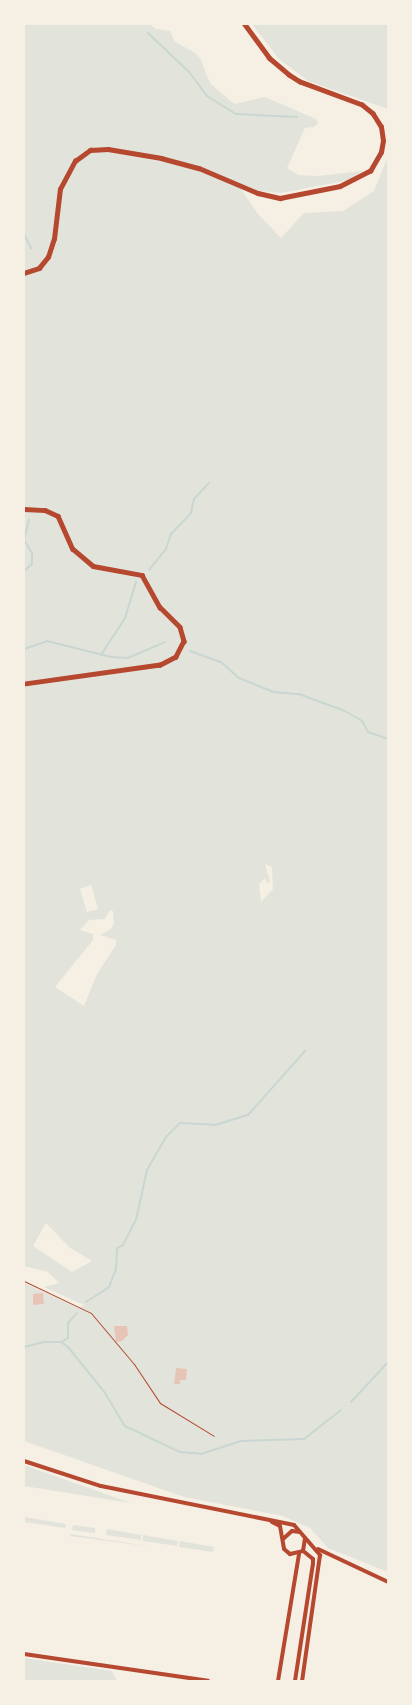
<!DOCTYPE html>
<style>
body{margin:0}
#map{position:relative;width:412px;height:1705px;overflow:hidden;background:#f6efe4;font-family:Overpass,sans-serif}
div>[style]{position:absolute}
.green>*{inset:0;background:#e2e4dc}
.stream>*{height:2px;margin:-1px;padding:0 1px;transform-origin:1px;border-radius:1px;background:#c9d6d2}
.building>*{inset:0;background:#e6c5b7}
.path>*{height:1px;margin:-0.5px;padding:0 0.5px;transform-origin:0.5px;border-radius:0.5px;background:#b5482f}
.minor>*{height:4px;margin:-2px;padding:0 2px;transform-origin:2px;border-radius:2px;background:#b5482f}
.tertiary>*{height:4.5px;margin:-2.25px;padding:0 2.25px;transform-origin:2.25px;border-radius:2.25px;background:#b5482f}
span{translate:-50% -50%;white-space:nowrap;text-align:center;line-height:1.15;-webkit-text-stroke:4px #f6efe4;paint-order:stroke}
.frame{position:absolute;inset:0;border:25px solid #f6efe4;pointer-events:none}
</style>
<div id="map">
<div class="green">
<i style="clip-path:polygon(evenodd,24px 24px,149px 24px,156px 29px,170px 31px,175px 42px,194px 52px,200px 58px,210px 83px,234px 104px,265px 97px,316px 119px,318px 123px,314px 127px,305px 128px,287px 168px,299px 175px,318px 176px,362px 171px,350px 180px,280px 193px,241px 189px,258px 214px,281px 238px,304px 213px,343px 211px,374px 191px,388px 156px,388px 1572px,328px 1548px,310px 1528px,283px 1516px,184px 1497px,24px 1441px,24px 1283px,79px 1308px,84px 1305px,44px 1287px,59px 1283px,48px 1272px,24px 1266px,24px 24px,265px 864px,272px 867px,273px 889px,261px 902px,259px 884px,265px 878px,267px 883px,270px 882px,265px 864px,24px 24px,91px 885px,98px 909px,87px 912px,80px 889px,91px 885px,24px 24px,110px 910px,113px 911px,114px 923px,111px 929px,100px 935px,116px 940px,116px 945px,97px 974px,84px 1006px,55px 987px,93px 940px,93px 934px,80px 930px,89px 920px,105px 919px,110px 910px,24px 24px,46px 1223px,69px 1247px,92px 1261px,72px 1272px,33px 1246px,46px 1223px)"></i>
<i style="clip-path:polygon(252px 24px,388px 24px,388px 109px,308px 81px,279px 59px)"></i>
<i style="clip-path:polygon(24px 1465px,131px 1503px,24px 1486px)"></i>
<i style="clip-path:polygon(24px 1517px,66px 1524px,65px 1528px,24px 1522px)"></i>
<i style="clip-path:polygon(73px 1525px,95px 1528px,95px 1533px,72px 1530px)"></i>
<i style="clip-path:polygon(107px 1529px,141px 1535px,141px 1540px,106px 1535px)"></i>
<i style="clip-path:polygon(71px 1534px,153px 1547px,70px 1536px)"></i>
<i style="clip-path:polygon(143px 1535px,178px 1541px,177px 1546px,143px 1541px)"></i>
<i style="clip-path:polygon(180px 1541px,214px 1547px,213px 1552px,179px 1547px)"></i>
<i style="clip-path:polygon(24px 1658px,112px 1671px,117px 1681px,24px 1681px)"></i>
</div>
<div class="stream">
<i style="left:148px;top:33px;width:57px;rotate:43.6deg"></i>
<i style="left:189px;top:72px;width:30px;rotate:53deg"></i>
<i style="left:207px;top:96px;width:34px;rotate:32deg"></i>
<i style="left:236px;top:114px;width:61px;rotate:2.8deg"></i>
<i style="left:24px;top:234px;width:16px;rotate:63deg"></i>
<i style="left:149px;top:570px;width:27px;rotate:-51deg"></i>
<i style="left:166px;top:549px;width:16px;rotate:-72deg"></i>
<i style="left:171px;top:534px;width:29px;rotate:-46deg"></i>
<i style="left:191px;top:513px;width:14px;rotate:-78deg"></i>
<i style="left:194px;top:499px;width:22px;rotate:-47deg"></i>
<i style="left:24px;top:571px;width:11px;rotate:-41deg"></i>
<i style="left:32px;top:564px;width:11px;rotate:-90deg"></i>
<i style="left:32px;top:553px;width:15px;rotate:-122deg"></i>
<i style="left:24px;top:540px;width:21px;rotate:-76deg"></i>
<i style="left:24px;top:649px;width:24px;rotate:-19deg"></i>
<i style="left:47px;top:641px;width:66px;rotate:14deg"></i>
<i style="left:111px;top:657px;width:17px;rotate:3deg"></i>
<i style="left:128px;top:658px;width:40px;rotate:-23.4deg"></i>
<i style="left:190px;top:651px;width:33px;rotate:20deg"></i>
<i style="left:221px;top:662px;width:24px;rotate:42deg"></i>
<i style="left:239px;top:678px;width:38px;rotate:22deg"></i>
<i style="left:274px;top:692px;width:25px;rotate:5deg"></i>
<i style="left:299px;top:694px;width:49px;rotate:20.3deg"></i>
<i style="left:345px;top:711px;width:20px;rotate:30deg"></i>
<i style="left:362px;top:721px;width:13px;rotate:61deg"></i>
<i style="left:368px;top:732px;width:21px;rotate:19deg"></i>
<i style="left:101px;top:655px;width:44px;rotate:-57deg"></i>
<i style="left:125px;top:618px;width:38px;rotate:-73deg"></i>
<i style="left:86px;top:1302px;width:27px;rotate:-33deg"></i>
<i style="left:109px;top:1287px;width:19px;rotate:-69deg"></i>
<i style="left:116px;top:1269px;width:21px;rotate:-87deg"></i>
<i style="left:117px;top:1248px;width:7px;rotate:-27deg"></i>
<i style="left:123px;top:1245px;width:28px;rotate:-63deg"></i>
<i style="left:136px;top:1220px;width:51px;rotate:-77.6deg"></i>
<i style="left:147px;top:1170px;width:38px;rotate:-60deg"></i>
<i style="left:166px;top:1137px;width:20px;rotate:-45deg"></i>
<i style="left:180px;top:1123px;width:35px;rotate:3deg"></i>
<i style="left:215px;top:1125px;width:34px;rotate:-17deg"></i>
<i style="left:248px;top:1115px;width:86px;rotate:-48.3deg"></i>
<i style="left:61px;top:1342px;width:8px;rotate:-30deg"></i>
<i style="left:68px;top:1338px;width:15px;rotate:-90deg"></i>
<i style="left:68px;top:1323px;width:13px;rotate:-48deg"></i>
<i style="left:24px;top:1347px;width:21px;rotate:-14deg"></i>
<i style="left:44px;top:1342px;width:17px"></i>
<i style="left:61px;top:1342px;width:9px;rotate:36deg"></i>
<i style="left:68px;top:1347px;width:59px;rotate:51.2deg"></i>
<i style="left:105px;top:1393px;width:39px;rotate:59deg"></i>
<i style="left:125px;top:1426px;width:61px;rotate:25.3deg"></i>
<i style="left:180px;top:1452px;width:21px;rotate:5deg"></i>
<i style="left:201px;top:1454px;width:42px;rotate:-18deg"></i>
<i style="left:241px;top:1441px;width:63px;rotate:-1.8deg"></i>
<i style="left:304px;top:1439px;width:47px;rotate:-38.1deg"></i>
<i style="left:351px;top:1402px;width:54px;rotate:-47.2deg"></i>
</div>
<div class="building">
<i style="clip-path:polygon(43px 1293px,44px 1304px,33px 1305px,33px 1294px)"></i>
<i style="clip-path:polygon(114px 1326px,127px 1326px,128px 1335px,122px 1341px,116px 1342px)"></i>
<i style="clip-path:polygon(176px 1368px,187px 1369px,186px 1380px,180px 1380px,180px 1384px,174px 1384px)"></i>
</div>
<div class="path">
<i style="left:24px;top:1281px;width:74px;rotate:25.5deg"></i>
<i style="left:91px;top:1313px;width:67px;rotate:49.9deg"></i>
<i style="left:134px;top:1364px;width:47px;rotate:56.3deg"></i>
<i style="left:160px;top:1403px;width:63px;rotate:31.4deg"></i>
</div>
<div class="minor">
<i style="left:24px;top:1461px;width:81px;rotate:18deg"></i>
<i style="left:101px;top:1486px;width:197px;rotate:11.4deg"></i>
<i style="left:294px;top:1525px;width:40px;rotate:49deg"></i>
<i style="left:320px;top:1555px;width:127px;rotate:98.1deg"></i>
<i style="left:272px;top:1522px;width:9px;rotate:27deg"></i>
<i style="left:280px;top:1526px;width:23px;rotate:80deg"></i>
<i style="left:284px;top:1549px;width:8px;rotate:40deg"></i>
<i style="left:290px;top:1554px;width:13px;rotate:-13deg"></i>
<i style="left:303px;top:1551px;width:13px;rotate:-81deg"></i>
<i style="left:283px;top:1539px;width:12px;rotate:-42deg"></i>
<i style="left:292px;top:1531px;width:8px;rotate:7deg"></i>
<i style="left:318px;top:1549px;width:77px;rotate:25.2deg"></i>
<i style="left:24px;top:1654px;width:186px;rotate:8.3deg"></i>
<i style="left:278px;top:1681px;width:129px;rotate:-80.6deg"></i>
<i style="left:295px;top:1681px;width:118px;rotate:-81.3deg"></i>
<i style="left:313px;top:1564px;width:5px;rotate:-90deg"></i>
<i style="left:313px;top:1559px;width:13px;rotate:-141deg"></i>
</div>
<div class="tertiary">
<i style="left:24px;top:273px;width:16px;rotate:-18deg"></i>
<i style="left:39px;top:268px;width:14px;rotate:-51deg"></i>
<i style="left:48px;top:257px;width:19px;rotate:-72deg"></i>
<i style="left:54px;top:239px;width:50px;rotate:-83.2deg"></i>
<i style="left:60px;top:189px;width:32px;rotate:-62deg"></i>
<i style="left:75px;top:161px;width:19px;rotate:-36deg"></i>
<i style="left:90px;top:150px;width:18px;rotate:-3deg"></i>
<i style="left:108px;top:149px;width:54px;rotate:9.6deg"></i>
<i style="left:161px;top:158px;width:39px;rotate:15deg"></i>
<i style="left:199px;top:168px;width:64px;rotate:23deg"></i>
<i style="left:258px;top:193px;width:23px;rotate:13deg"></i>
<i style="left:280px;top:198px;width:61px;rotate:-11.3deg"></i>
<i style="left:340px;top:186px;width:34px;rotate:-27deg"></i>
<i style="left:370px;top:171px;width:22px;rotate:-60deg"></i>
<i style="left:381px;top:152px;width:11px;rotate:-80deg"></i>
<i style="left:383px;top:141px;width:14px;rotate:-98deg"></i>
<i style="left:381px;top:127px;width:15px;rotate:-122deg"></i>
<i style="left:373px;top:114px;width:14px;rotate:-141deg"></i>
<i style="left:362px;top:105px;width:66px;rotate:-159.6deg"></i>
<i style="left:300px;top:82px;width:13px;rotate:-148deg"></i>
<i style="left:289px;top:75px;width:26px;rotate:-140deg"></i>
<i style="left:269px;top:58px;width:42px;rotate:-126.3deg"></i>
<i style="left:24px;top:509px;width:21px;rotate:3deg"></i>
<i style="left:45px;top:510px;width:14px;rotate:25deg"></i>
<i style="left:58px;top:516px;width:36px;rotate:66deg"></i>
<i style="left:73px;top:549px;width:26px;rotate:40deg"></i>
<i style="left:93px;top:566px;width:50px;rotate:10.4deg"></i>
<i style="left:142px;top:575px;width:37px;rotate:61deg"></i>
<i style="left:160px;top:607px;width:28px;rotate:45deg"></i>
<i style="left:180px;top:627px;width:15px;rotate:74deg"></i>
<i style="left:184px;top:641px;width:18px;rotate:117deg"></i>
<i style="left:176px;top:657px;width:18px;rotate:153deg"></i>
<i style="left:160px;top:665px;width:137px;rotate:172deg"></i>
</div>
<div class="frame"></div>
</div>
